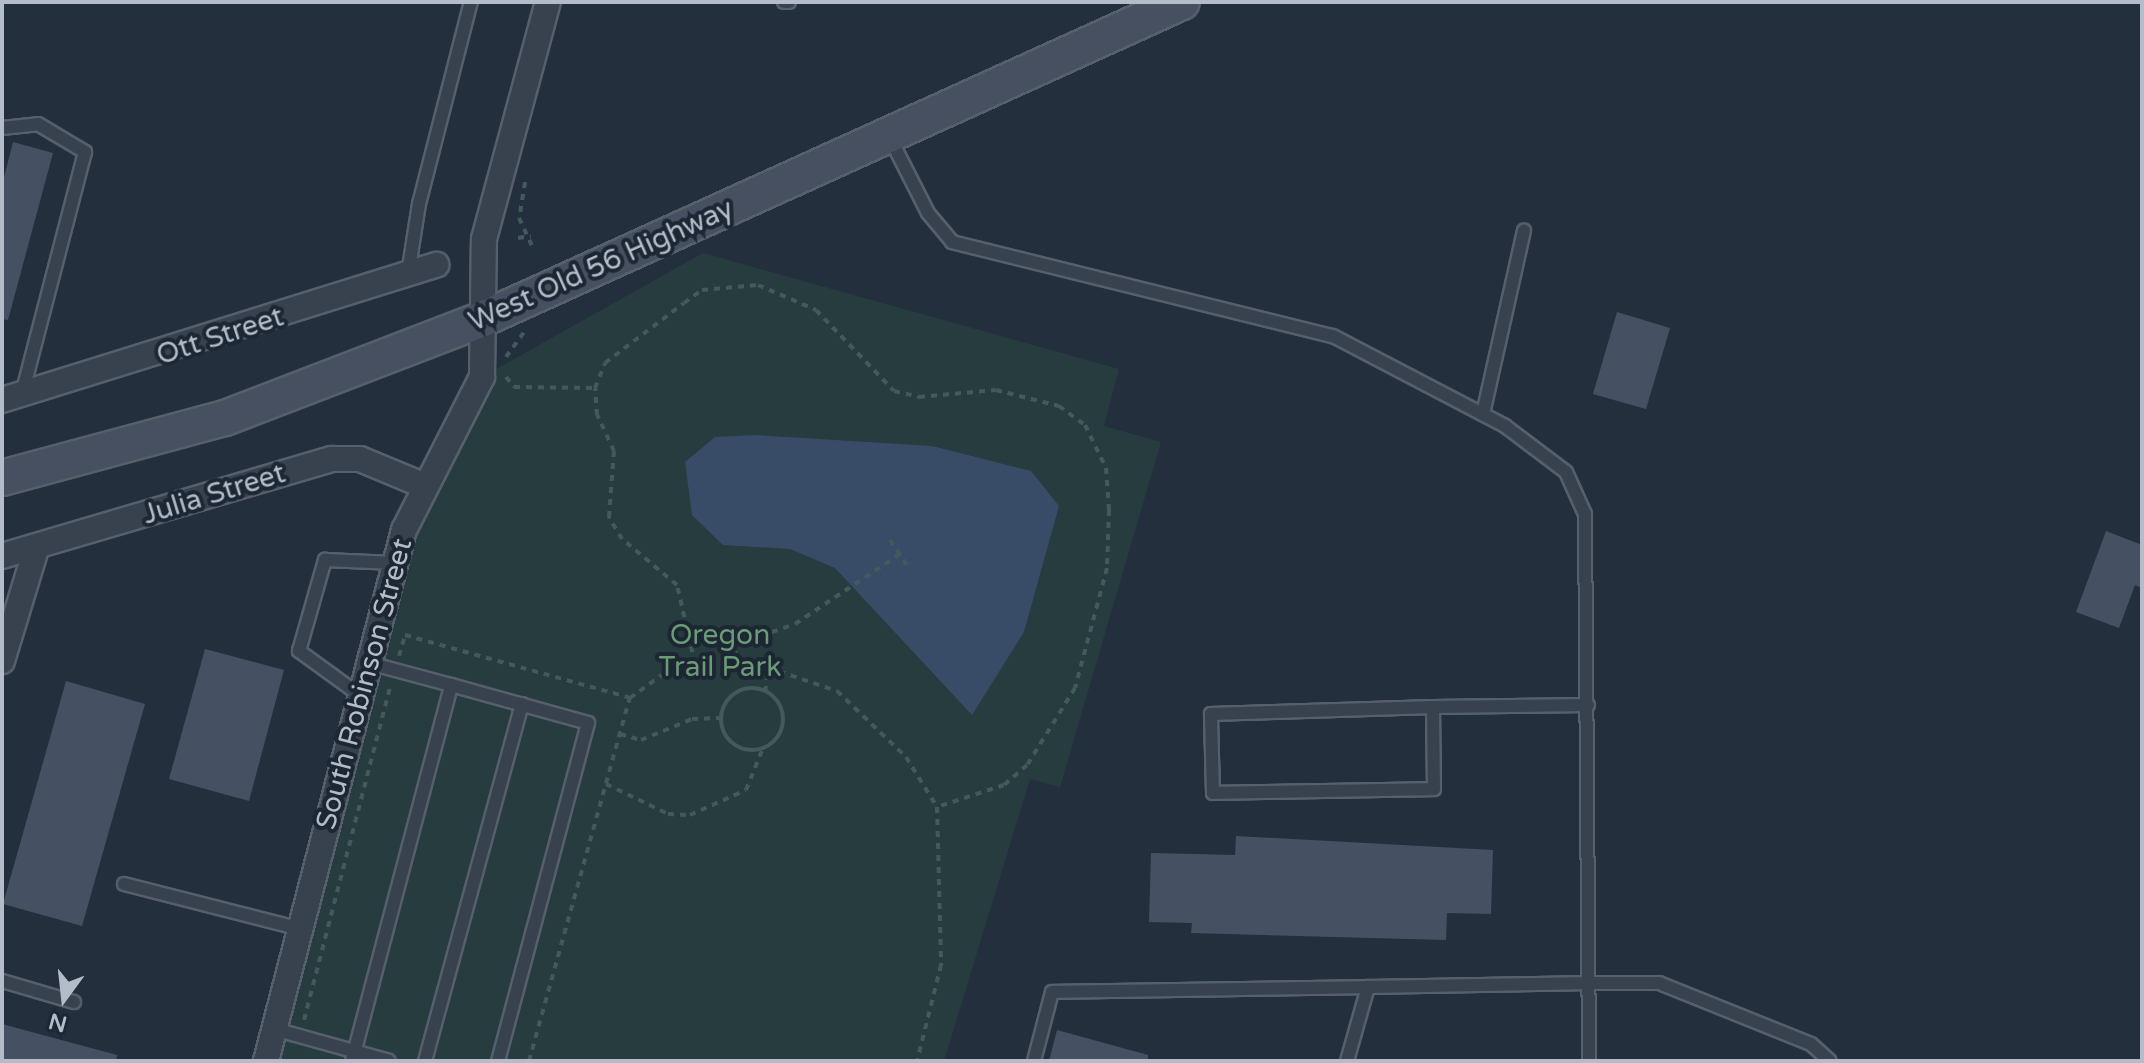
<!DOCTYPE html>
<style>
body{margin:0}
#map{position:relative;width:2144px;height:1063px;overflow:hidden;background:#242f3e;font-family:"Varela Round",sans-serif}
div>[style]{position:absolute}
.green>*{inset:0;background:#263c3f}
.water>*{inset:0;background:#394c67}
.building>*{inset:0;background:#455162}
.path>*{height:4px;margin-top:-2px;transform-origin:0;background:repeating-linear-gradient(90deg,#44595c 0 6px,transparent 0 12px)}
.path>.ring{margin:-2px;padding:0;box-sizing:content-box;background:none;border:4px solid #44595c;border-radius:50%}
.roads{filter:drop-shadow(2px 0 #565f6c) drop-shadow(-2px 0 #565f6c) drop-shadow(0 2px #565f6c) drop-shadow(0 -2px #565f6c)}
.service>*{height:12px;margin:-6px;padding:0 6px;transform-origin:6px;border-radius:6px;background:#38414e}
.minor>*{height:24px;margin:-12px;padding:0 12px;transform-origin:12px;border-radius:12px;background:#38414e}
.secondary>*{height:34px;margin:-17px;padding:0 17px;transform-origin:17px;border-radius:17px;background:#465061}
span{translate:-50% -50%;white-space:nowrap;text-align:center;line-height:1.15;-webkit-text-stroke:8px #1d2633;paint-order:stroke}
.street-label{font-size:28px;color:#b4bcc9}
.park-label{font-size:28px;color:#6b9a76}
.frame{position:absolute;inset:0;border:4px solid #b4bcc9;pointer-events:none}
.north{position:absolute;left:24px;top:959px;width:80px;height:80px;-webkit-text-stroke:6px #1d2633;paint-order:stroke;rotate:195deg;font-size:22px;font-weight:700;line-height:32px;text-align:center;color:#b4bcc9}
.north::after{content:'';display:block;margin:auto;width:28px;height:36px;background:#b4bcc9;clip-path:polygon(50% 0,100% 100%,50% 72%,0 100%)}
</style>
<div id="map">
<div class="green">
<i style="clip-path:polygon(703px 253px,1119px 369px,1104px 426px,1161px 442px,1060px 787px,1030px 779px,944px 1061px,266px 1061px,404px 530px,482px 377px)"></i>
</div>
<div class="water">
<i style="clip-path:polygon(756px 435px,932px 446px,1031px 471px,1059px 506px,1024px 632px,972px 715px,835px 568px,790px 549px,723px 545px,692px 515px,685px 462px,715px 437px)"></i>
</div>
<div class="building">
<i style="clip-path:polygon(13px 142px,53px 153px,8px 320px,2px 319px,2px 185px)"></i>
<i style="clip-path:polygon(1617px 312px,1670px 328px,1646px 409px,1593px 394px)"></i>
<i style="clip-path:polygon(2106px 531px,2142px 545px,2142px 588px,2135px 585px,2119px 628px,2076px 612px)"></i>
<i style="clip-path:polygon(205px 649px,284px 670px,249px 801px,169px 779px)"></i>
<i style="clip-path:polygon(66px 681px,145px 704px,82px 926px,3px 904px)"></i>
<i style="clip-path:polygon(1236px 836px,1493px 850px,1491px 914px,1447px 913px,1446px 940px,1191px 933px,1192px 923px,1149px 922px,1151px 853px,1235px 855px)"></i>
<i style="clip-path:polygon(2px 1024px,117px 1055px,116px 1061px,2px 1061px)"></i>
<i style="clip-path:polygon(1057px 1030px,1148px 1055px,1148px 1061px,1049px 1061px)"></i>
</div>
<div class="path">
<i style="left:525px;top:182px;width:36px;rotate:99deg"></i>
<i style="left:519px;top:218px;width:33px;rotate:65deg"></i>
<i style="left:518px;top:238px;width:13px;rotate:-9deg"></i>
<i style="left:506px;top:357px;width:31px;rotate:-54deg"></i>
<i style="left:506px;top:377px;width:13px;rotate:51deg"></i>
<i style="left:514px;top:387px;width:81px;rotate:0.7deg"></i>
<i style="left:890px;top:540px;width:32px;rotate:56deg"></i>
<i style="left:399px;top:656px;width:22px;rotate:-74deg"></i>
<i style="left:405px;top:635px;width:234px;rotate:15.6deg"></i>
<i style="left:630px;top:698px;width:39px;rotate:-36deg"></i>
<i style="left:662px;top:675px;width:74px;rotate:-14.8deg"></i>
<i style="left:734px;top:656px;width:109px;rotate:18.8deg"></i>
<i style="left:837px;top:691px;width:95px;rotate:43.7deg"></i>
<i style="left:906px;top:757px;width:59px;rotate:58.2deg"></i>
<i style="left:937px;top:807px;width:158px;rotate:88.5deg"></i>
<i style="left:941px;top:965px;width:99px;rotate:104deg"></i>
<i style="left:734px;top:656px;width:13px;rotate:-72deg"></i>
<i style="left:738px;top:644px;width:60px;rotate:-19.3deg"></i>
<i style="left:795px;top:624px;width:126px;rotate:-33.7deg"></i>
<i style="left:695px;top:664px;width:81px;rotate:-102.8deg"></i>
<i style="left:677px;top:585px;width:72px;rotate:-140.1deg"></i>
<i style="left:622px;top:539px;width:26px;rotate:-121deg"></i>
<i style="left:609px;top:517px;width:66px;rotate:-85.7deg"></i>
<i style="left:614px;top:451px;width:40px;rotate:-115deg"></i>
<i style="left:597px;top:415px;width:27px;rotate:-94deg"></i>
<i style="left:595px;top:388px;width:27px;rotate:-68deg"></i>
<i style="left:605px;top:363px;width:99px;rotate:-37.2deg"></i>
<i style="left:684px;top:303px;width:22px;rotate:-36deg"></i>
<i style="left:702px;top:290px;width:56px;rotate:-5.1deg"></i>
<i style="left:758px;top:285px;width:63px;rotate:23.3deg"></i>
<i style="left:816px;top:310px;width:112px;rotate:46.1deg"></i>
<i style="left:894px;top:391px;width:26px;rotate:13deg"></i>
<i style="left:919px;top:397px;width:77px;rotate:-5.2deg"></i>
<i style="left:996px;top:390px;width:65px;rotate:14.3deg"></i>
<i style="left:1059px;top:406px;width:32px;rotate:36deg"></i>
<i style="left:1085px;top:425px;width:48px;rotate:64deg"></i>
<i style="left:1106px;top:468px;width:42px;rotate:85.9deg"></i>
<i style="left:1109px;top:510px;width:58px;rotate:92deg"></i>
<i style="left:1107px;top:568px;width:124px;rotate:104.9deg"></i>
<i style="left:1075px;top:688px;width:91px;rotate:121.9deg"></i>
<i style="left:1027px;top:765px;width:30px;rotate:139deg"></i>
<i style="left:1004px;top:785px;width:71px;rotate:161.8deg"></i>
<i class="ring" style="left:721px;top:688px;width:58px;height:58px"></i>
<i style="left:765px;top:692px;width:29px;rotate:-80deg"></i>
<i style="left:620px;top:734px;width:22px;rotate:16deg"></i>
<i style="left:641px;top:740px;width:55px;rotate:-22.4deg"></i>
<i style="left:692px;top:719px;width:29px;rotate:-2deg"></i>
<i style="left:606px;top:784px;width:69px;rotate:25.8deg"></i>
<i style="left:668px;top:814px;width:22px;rotate:3deg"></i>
<i style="left:690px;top:815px;width:61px;rotate:-24.1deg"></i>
<i style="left:746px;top:790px;width:45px;rotate:-68deg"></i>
<i style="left:304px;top:1020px;width:347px;rotate:-75.5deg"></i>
<i style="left:529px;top:1061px;width:377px;rotate:-74.5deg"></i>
</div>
<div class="roads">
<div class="service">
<i style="left:784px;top:2px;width:5px"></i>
<i style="left:2px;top:128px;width:36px;rotate:-6deg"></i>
<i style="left:38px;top:124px;width:55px;rotate:30.8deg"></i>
<i style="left:85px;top:152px;width:250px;rotate:104.6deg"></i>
<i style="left:889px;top:136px;width:86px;rotate:63.1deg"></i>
<i style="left:928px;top:213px;width:38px;rotate:50deg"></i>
<i style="left:952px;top:242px;width:392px;rotate:13.9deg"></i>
<i style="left:1333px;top:336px;width:194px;rotate:27.6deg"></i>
<i style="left:1505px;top:426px;width:76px;rotate:37deg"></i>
<i style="left:1566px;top:472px;width:46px;rotate:65.7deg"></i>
<i style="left:1585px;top:514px;width:547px;rotate:89.58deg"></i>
<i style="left:408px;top:274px;width:71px;rotate:-81.1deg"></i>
<i style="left:419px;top:204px;width:209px;rotate:-75.6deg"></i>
<i style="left:1483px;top:414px;width:188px;rotate:-77.4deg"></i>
<i style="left:451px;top:685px;width:142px;rotate:15.5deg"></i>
<i style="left:588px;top:723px;width:350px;rotate:104.9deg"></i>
<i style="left:361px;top:696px;width:77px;rotate:-144deg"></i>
<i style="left:299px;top:651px;width:95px;rotate:-74.1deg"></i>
<i style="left:325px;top:560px;width:70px;rotate:2.5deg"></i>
<i style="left:1433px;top:707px;width:82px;rotate:89.3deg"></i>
<i style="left:1434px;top:789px;width:221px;rotate:179deg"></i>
<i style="left:1213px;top:793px;width:79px;rotate:-91.5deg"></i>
<i style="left:1211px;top:714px;width:222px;rotate:-1.8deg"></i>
<i style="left:1433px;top:707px;width:155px;rotate:-0.7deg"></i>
<i style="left:124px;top:884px;width:182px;rotate:14.3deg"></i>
<i style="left:2px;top:981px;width:75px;rotate:16.3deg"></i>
<i style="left:274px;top:1029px;width:119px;rotate:15.5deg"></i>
<i style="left:352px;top:1061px;width:389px;rotate:-75.2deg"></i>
<i style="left:451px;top:685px;width:85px;rotate:-165deg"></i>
<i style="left:425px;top:1061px;width:370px;rotate:-74.8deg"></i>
<i style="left:1034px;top:1061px;width:71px;rotate:-75.4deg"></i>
<i style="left:1052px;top:992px;width:316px;rotate:-0.9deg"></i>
<i style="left:1347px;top:1061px;width:77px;rotate:-74.2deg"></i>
<i style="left:1368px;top:987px;width:224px;rotate:-1deg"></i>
<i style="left:1592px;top:983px;width:67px"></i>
<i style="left:1659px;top:983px;width:164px;rotate:21.9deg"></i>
<i style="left:1811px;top:1044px;width:25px;rotate:42deg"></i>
</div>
<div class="minor">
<i style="left:2px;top:400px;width:455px;rotate:-17.3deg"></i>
<i style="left:2px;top:556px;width:344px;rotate:-16.4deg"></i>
<i style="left:332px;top:459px;width:28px"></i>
<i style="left:360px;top:459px;width:70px;rotate:22.6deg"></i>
<i style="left:2px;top:661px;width:117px;rotate:-73.1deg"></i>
<i style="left:266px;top:1061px;width:549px;rotate:-75.43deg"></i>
<i style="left:404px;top:530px;width:172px;rotate:-63deg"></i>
<i style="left:482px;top:377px;width:138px;rotate:-89.2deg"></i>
<i style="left:484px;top:239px;width:245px;rotate:-74.9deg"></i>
</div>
<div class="secondary">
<i style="left:2px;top:478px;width:231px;rotate:-15.1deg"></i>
<i style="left:225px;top:418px;width:279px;rotate:-21deg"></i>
<i style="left:485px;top:318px;width:765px;rotate:-24.39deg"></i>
</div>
</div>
<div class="street-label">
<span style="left:601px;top:265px;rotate:-24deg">West Old 56 Highway</span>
<span style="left:220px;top:336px;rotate:-18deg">Ott Street</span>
<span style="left:214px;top:494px;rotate:-17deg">Julia Street</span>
<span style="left:364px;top:684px;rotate:-75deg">South Robinson Street</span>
</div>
<div class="park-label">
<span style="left:720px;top:651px">Oregon<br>Trail Park</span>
</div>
<div class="frame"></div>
<div class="north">N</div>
</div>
